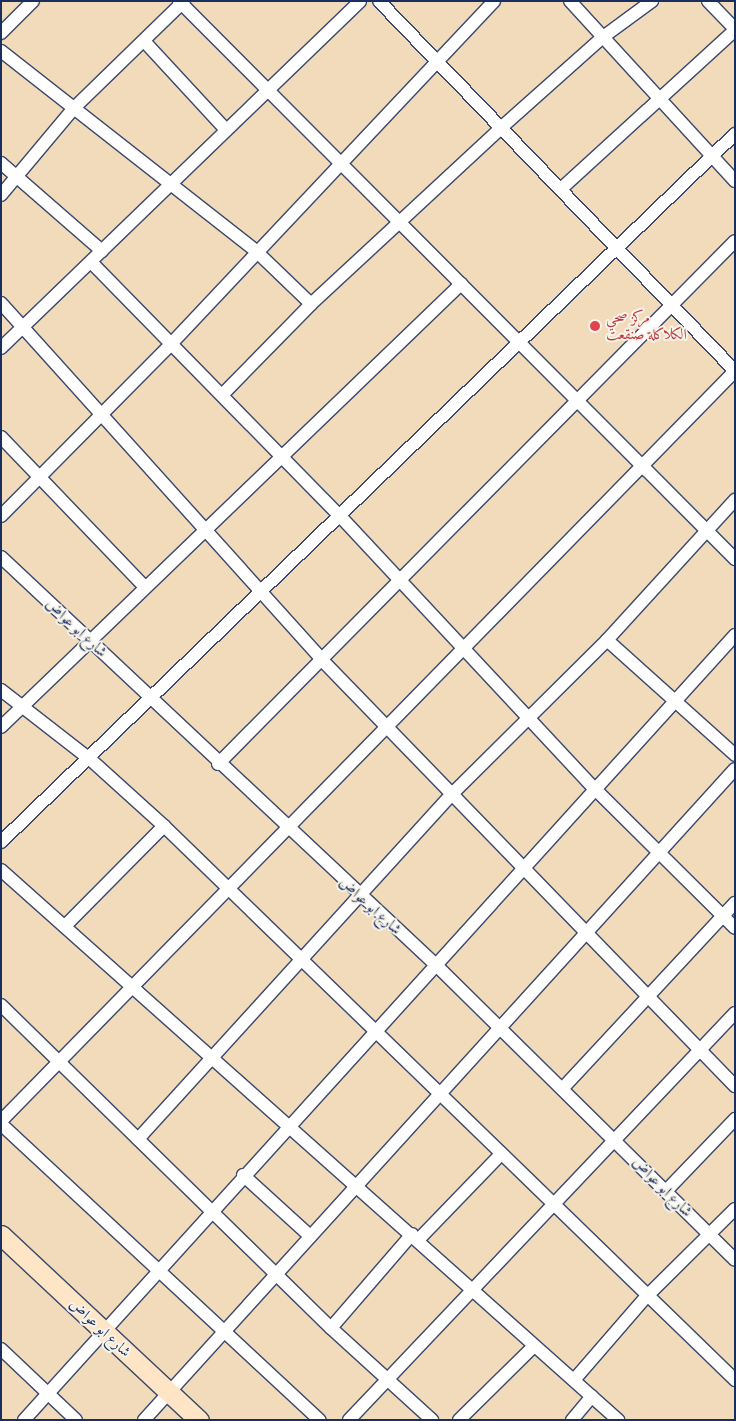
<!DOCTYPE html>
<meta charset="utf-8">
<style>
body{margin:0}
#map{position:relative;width:736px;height:1421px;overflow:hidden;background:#f1dbbb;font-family:"IM FELL Double Pica",Amiri,serif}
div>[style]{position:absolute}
.roads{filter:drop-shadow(1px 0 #3b496c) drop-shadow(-1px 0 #3b496c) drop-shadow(0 1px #3b496c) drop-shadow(0 -1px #3b496c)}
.street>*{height:12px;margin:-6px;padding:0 6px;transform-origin:6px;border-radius:6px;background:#fff}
.secondary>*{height:19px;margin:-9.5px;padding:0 9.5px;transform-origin:9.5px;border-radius:9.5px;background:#fde5c5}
.dots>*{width:14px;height:14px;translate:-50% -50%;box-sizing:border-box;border:2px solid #f7f3e8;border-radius:50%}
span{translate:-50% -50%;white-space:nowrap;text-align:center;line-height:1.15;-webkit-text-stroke:4px #f7f3e8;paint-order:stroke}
.health-label{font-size:15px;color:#be3a42}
.left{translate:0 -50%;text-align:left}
.street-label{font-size:15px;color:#1b2f5e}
.frame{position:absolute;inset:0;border:2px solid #1b2f5e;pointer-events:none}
</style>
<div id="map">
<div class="roads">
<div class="street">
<i style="left:179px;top:1px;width:788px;rotate:45.1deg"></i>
<i style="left:570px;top:1px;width:244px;rotate:47.5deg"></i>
<i style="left:708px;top:1px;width:39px;rotate:46deg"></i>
<i style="left:1px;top:33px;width:45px;rotate:-45deg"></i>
<i style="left:144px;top:41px;width:121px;rotate:47.3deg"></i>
<i style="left:1px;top:51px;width:325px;rotate:38.1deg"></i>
<i style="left:257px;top:252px;width:75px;rotate:43.9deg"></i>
<i style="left:1px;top:163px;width:134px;rotate:41.1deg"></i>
<i style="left:562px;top:188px;width:234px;rotate:-42.4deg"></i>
<i style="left:1px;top:195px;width:114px;rotate:-50deg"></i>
<i style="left:74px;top:108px;width:153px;rotate:-44.2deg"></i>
<i style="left:91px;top:262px;width:356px;rotate:45.6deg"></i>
<i style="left:340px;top:516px;width:374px;rotate:47deg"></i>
<i style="left:595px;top:789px;width:197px;rotate:44.8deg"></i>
<i style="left:1px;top:303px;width:479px;rotate:48deg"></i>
<i style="left:321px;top:659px;width:595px;rotate:45.89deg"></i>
<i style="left:1px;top:348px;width:499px;rotate:-44deg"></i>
<i style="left:223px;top:394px;width:126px;rotate:-45.6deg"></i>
<i style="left:311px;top:304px;width:262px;rotate:-42.8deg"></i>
<i style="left:503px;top:126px;width:134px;rotate:-41.7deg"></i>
<i style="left:603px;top:37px;width:61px;rotate:-36.3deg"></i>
<i style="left:1px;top:437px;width:208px;rotate:46.2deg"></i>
<i style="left:1px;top:516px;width:242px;rotate:-45.3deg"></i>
<i style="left:171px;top:344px;width:471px;rotate:-46.7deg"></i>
<i style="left:1px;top:557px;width:595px;rotate:43.16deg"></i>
<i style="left:435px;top:964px;width:421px;rotate:44.6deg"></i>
<i style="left:607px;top:640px;width:172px;rotate:41.9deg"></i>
<i style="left:1px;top:690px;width:114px;rotate:37.9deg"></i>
<i style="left:91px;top:760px;width:98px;rotate:42.1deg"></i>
<i style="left:164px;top:826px;width:796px;rotate:44.13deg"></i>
<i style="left:1px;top:727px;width:639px;rotate:-43.92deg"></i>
<i style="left:218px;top:764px;width:735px;rotate:-45.33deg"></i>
<i style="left:1px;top:842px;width:1020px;rotate:-43.97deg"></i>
<i style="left:1px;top:870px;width:827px;rotate:41.71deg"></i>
<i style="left:65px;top:926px;width:141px;rotate:-45.3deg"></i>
<i style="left:1px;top:1005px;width:462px;rotate:44.4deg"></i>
<i style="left:331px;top:1328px;width:137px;rotate:42.3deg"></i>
<i style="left:563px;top:1088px;width:253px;rotate:-47.1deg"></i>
<i style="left:1px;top:1121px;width:1049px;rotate:-45.62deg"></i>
<i style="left:735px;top:371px;width:513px;rotate:-133.9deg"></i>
<i style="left:1px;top:1124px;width:435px;rotate:42.9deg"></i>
<i style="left:138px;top:1139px;width:466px;rotate:-47.7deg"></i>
<i style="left:452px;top:794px;width:218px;rotate:-44.8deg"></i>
<i style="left:607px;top:640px;width:190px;rotate:-47.6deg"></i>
<i style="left:243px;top:1175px;width:91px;rotate:42.3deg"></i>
<i style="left:666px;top:1191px;width:100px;rotate:-46.2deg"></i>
<i style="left:418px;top:1240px;width:118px;rotate:-46deg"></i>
<i style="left:331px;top:1328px;width:124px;rotate:-49.2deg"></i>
<i style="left:1px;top:1349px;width:103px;rotate:43.4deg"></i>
<i style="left:574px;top:1380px;width:110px;rotate:-49.1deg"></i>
<i style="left:646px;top:1297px;width:125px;rotate:-44.7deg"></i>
<i style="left:24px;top:1420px;width:1059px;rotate:-47.83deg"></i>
<i style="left:144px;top:1420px;width:879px;rotate:-47.77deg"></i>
<i style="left:349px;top:1420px;width:561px;rotate:-46.52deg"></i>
<i style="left:459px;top:1420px;width:105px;rotate:-44.6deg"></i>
<i style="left:572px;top:1420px;width:31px;rotate:-50deg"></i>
</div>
<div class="secondary">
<i style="left:1px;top:1235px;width:271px;rotate:43.1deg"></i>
</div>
</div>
<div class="dots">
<i style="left:595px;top:326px;background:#e0444e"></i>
</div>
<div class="health-label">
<span class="left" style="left:606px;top:326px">مركز صحي<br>الكلاكلة صنقعت</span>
</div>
<div class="street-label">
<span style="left:76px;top:628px;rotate:43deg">شارع ابو عواض</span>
<span style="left:370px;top:906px;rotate:42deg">شارع ابو عواض</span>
<span style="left:662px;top:1187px;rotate:45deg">شارع ابو عواض</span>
<span style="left:100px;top:1328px;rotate:43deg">شارع ابو عواض</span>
</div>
<div class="frame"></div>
</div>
